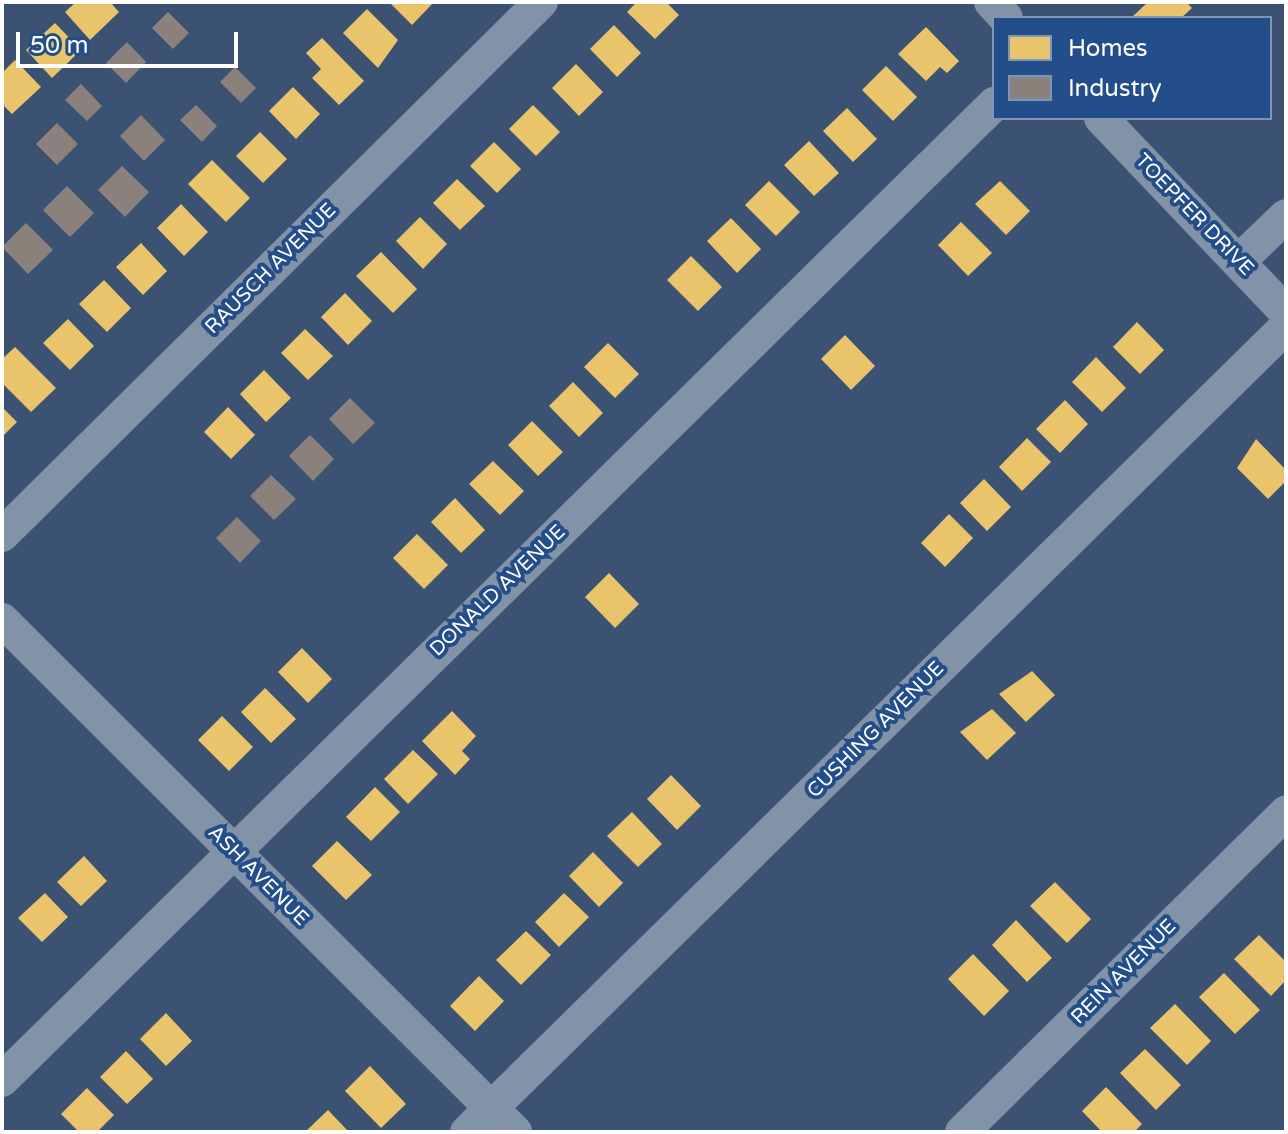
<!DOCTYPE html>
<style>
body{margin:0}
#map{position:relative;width:1288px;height:1134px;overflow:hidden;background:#3b5272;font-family:"Varela Round",sans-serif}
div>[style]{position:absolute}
.homes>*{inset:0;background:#e9c46a}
.industry>*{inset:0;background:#8a817c}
.minor>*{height:34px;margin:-17px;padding:0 17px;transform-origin:17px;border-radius:17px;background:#8292a7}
span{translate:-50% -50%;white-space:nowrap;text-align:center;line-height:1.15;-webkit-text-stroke:8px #244e89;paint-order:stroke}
.street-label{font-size:20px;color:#fff}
.frame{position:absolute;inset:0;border:4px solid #fff;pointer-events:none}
.legend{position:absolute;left:992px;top:16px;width:280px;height:104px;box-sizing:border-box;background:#244e89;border:2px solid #7c95b8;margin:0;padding:10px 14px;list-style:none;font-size:24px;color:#fff}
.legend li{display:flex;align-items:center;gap:16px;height:40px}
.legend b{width:40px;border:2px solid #7c95b8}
.scale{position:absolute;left:16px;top:32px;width:222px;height:36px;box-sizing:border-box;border:4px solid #fff;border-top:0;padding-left:10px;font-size:24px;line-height:28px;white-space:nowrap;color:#fff;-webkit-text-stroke:6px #244e89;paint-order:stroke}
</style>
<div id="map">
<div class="homes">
<i style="clip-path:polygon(76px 2px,110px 2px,119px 12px,90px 40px,65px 12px)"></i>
<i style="clip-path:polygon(389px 2px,434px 2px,412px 25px)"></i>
<i style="clip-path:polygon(637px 2px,666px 2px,679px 15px,655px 39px,627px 12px)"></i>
<i style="clip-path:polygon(1148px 2px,1186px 2px,1192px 8px,1181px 18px,1131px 18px)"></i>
<i style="clip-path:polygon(367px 9px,398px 40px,378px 68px,343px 33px)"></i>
<i style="clip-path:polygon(55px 23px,81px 50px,52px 78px,26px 50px)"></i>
<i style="clip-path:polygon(614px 25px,641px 53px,617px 77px,590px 49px)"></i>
<i style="clip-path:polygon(926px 27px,959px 61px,947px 73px,940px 67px,926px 81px,898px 54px)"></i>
<i style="clip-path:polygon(322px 38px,364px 81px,339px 105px,312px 78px,321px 69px,306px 53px)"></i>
<i style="clip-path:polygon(15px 60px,41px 87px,12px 114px,2px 104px,2px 73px)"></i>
<i style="clip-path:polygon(576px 64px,603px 92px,579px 116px,552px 88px)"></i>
<i style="clip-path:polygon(886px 66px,917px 97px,893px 121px,862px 90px)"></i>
<i style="clip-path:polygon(293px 87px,320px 114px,296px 139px,269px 111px)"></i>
<i style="clip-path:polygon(533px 105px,560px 132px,536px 156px,509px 129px)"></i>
<i style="clip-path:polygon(847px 108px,877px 139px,853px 162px,823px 131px)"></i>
<i style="clip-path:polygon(260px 132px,287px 159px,263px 183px,236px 156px)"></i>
<i style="clip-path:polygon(809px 141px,839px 173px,814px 196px,784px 165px)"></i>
<i style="clip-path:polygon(494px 142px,521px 169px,497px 193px,470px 166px)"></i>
<i style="clip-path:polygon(212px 160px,250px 198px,226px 222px,188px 184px)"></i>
<i style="clip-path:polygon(457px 179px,485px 206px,460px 230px,433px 203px)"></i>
<i style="clip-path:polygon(769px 181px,800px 212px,776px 236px,745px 205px)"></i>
<i style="clip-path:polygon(1000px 181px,1030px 211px,1006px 235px,975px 204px)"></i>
<i style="clip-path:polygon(181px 204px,208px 232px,184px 256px,157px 228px)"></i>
<i style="clip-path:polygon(420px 217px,447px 244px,423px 269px,396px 241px)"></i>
<i style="clip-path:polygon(731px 218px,761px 249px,737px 273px,707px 241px)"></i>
<i style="clip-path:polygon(961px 222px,992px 253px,968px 276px,938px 245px)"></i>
<i style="clip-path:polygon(141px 243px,167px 271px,143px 295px,116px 267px)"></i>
<i style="clip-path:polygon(381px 252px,417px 289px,393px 313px,356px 276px)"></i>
<i style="clip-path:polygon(691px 256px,722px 287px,698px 311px,667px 280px)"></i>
<i style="clip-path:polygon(104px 280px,131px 308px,107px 332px,79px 304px)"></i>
<i style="clip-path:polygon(345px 293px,372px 321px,348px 345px,321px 317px)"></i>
<i style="clip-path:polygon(68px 319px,94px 346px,70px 370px,43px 343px)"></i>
<i style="clip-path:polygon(1137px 322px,1164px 350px,1140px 374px,1113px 347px)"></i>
<i style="clip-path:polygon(305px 329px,333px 356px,308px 380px,281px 353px)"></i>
<i style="clip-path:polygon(845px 335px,875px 366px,851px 390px,821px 359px)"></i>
<i style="clip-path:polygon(608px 343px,639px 374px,615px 398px,584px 367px)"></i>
<i style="clip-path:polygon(15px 347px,56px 388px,31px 412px,2px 383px,2px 359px)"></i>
<i style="clip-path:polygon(1096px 357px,1126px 388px,1102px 412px,1072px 382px)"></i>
<i style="clip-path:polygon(264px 370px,291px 398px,266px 422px,240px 394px)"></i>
<i style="clip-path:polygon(573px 382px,603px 413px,579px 437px,549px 406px)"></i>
<i style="clip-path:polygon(1065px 400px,1088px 424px,1060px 453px,1036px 429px)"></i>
<i style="clip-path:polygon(2px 407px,17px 422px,2px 437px)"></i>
<i style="clip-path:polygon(228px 407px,255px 435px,231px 459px,204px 432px)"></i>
<i style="clip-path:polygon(532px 421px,563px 452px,538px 476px,508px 445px)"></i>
<i style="clip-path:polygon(1027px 438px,1051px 462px,1022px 491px,999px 467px)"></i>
<i style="clip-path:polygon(1256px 439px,1286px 470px,1286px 481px,1268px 499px,1237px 468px)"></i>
<i style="clip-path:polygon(493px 461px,524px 491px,500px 515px,469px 484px)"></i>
<i style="clip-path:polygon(984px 479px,1011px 507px,987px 531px,960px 503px)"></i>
<i style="clip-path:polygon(455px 498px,485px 530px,461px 553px,431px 522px)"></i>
<i style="clip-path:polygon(949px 514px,973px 538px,945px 567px,921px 543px)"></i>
<i style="clip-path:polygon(417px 534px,448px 565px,424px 589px,393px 558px)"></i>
<i style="clip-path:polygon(609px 573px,639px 604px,615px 628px,585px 597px)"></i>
<i style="clip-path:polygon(302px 648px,332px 679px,308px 703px,278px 672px)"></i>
<i style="clip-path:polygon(1032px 671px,1055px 695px,1026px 722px,999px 694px)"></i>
<i style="clip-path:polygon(265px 688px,296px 719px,271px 743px,241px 712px)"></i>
<i style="clip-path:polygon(992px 709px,1016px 733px,987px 760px,960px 732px)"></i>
<i style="clip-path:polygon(452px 711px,476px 736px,462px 751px,470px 759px,455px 775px,422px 741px)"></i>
<i style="clip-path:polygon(222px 716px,253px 747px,229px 771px,198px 740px)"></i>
<i style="clip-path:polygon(413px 750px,438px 774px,408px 804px,384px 779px)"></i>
<i style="clip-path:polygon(671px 775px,701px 806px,677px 830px,647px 799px)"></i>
<i style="clip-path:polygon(375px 787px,400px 812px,371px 841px,346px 817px)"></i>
<i style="clip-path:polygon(632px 812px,662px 844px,638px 867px,607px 836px)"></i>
<i style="clip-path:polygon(337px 841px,372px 875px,346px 900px,312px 866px)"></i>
<i style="clip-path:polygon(593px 852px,623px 883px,599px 907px,569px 876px)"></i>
<i style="clip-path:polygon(84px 856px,107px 881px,81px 906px,57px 882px)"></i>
<i style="clip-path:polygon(1055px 882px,1091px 919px,1067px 943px,1030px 906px)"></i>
<i style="clip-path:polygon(45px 893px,68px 917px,42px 942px,18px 918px)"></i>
<i style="clip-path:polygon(564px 893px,589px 917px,559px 947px,535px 922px)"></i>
<i style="clip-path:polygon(1016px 920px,1052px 958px,1027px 982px,992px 945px)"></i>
<i style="clip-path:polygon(526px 931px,551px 955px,521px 985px,496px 960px)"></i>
<i style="clip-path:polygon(1259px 935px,1286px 962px,1286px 980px,1271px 996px,1234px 959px)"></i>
<i style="clip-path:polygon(973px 954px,1009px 991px,984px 1016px,948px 979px)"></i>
<i style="clip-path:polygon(1224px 973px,1260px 1010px,1235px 1034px,1199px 997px)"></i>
<i style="clip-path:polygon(479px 976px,504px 1001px,475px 1031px,450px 1006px)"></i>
<i style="clip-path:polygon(1175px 1004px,1211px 1041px,1187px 1065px,1150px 1028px)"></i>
<i style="clip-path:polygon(166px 1013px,192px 1041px,166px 1066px,140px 1039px)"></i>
<i style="clip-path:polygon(1145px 1049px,1181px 1085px,1156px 1110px,1120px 1073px)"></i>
<i style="clip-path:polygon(126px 1051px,153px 1079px,127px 1104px,100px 1077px)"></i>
<i style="clip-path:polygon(370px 1066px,406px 1104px,381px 1128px,345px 1091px)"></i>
<i style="clip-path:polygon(1106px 1087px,1142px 1124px,1134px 1132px,1102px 1132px,1082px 1111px)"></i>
<i style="clip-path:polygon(87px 1088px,114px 1115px,97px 1132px,79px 1132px,61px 1114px)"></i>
<i style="clip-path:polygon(328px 1110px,349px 1132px,305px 1132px)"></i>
</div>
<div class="industry">
<i style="clip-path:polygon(168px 12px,189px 33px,173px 49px,152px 28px)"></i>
<i style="clip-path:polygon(127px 42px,146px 62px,126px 83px,106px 63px)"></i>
<i style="clip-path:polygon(235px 67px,256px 88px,241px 103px,220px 82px)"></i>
<i style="clip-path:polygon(81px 84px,102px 106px,87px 121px,65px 100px)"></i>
<i style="clip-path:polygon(196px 105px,217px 126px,202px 142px,180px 120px)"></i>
<i style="clip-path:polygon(141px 115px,165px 140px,144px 161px,120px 136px)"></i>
<i style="clip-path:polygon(57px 123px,78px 144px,57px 165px,36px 144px)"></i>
<i style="clip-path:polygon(122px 166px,149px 192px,125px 217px,98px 190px)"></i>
<i style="clip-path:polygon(67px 186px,94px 213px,70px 237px,43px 210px)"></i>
<i style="clip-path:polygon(26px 223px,53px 250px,28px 274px,2px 247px)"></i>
<i style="clip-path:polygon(350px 398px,375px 423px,353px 444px,329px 419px)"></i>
<i style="clip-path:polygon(310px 435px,334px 459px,313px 481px,289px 456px)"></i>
<i style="clip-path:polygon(271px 475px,296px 499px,274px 520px,250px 496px)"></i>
<i style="clip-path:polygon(237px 517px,261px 541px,240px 563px,216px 538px)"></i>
</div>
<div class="minor">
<i style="left:991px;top:2px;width:22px;rotate:47deg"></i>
<i style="left:1101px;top:118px;width:268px;rotate:46.4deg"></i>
<i style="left:1238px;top:262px;width:66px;rotate:-43.8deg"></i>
<i style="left:2px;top:535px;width:758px;rotate:-44.68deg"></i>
<i style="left:2px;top:620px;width:725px;rotate:44.94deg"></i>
<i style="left:2px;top:1080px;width:1392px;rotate:-44.53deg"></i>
<i style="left:467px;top:1132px;width:1148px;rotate:-44.51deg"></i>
<i style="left:962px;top:1132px;width:455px;rotate:-44.6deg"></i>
</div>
<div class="street-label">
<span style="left:1194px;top:215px;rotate:46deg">TOEPFER DRIVE</span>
<span style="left:271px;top:269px;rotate:-45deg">RAUSCH AVENUE</span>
<span style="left:498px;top:591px;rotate:-44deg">DONALD AVENUE</span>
<span style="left:876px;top:730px;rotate:-45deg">CUSHING AVENUE</span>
<span style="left:258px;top:876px;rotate:45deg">ASH AVENUE</span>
<span style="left:1124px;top:972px;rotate:-45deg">REIN AVENUE</span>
</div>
<div class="frame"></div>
<ul class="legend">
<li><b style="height:22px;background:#e9c46a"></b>Homes</li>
<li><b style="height:22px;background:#8a817c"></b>Industry</li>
</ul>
<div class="scale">50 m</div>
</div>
